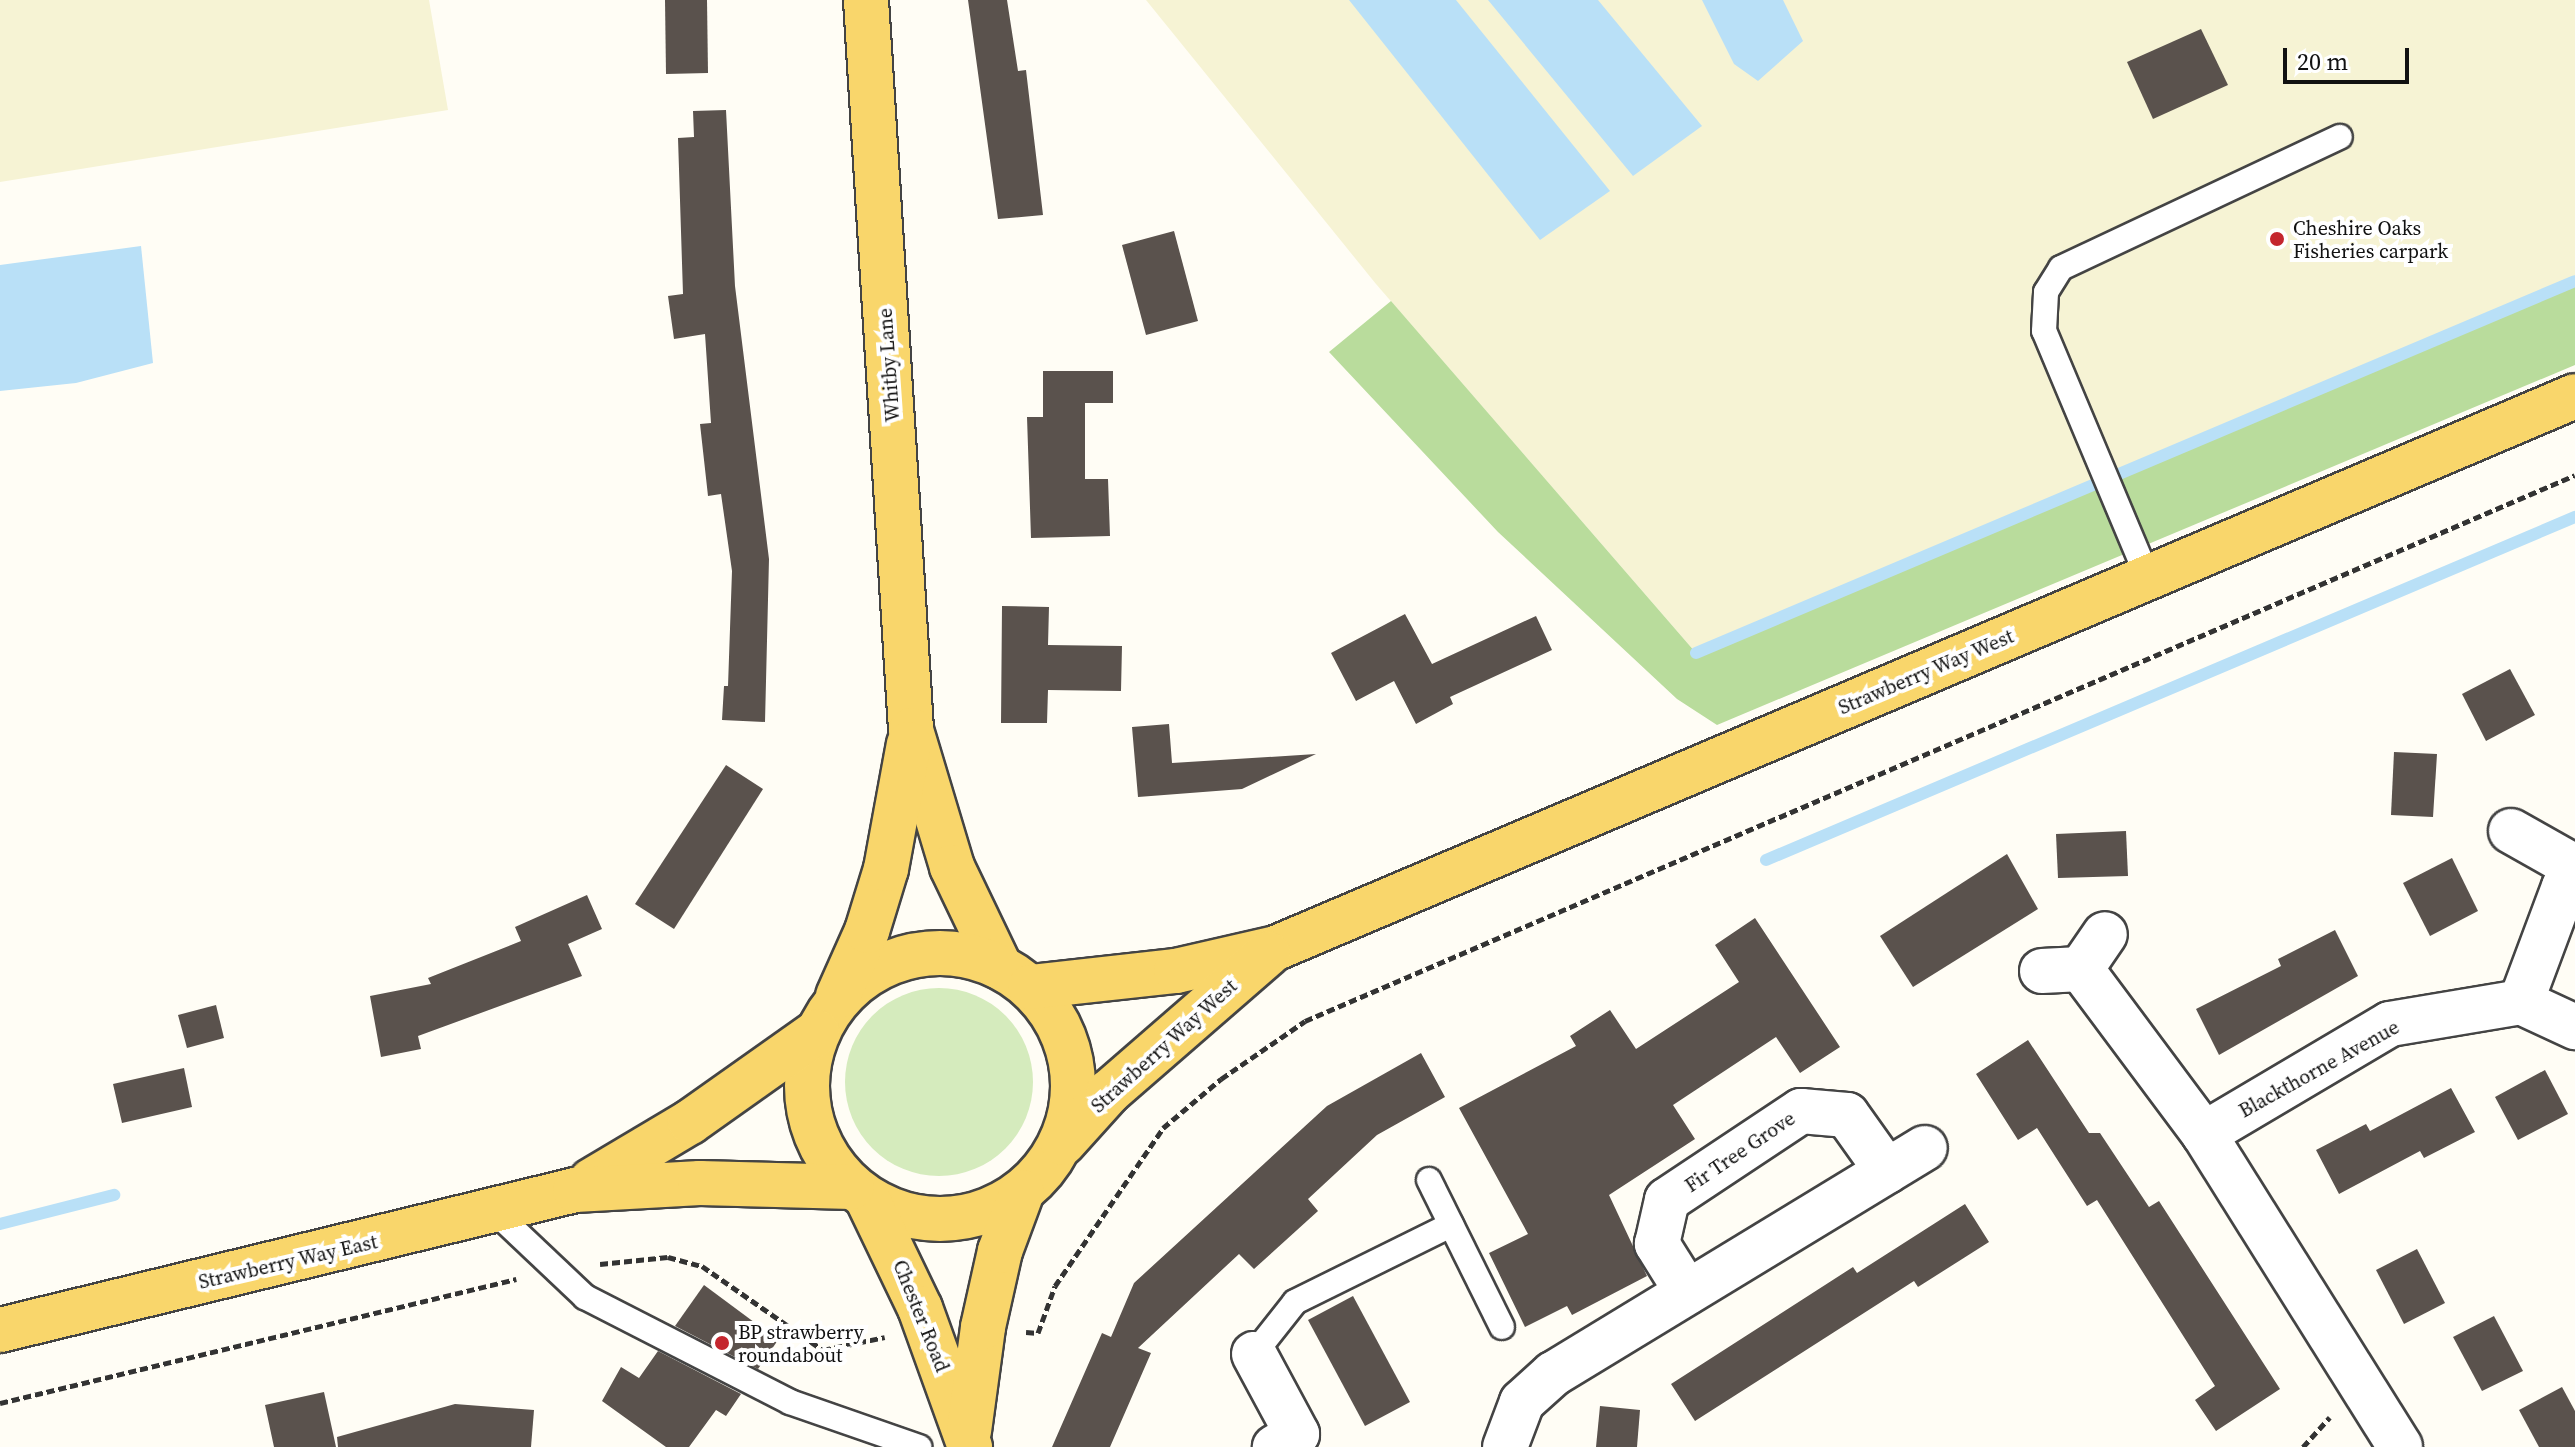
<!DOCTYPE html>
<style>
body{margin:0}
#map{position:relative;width:2575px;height:1447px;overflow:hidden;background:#fffdf5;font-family:"Source Serif 4",serif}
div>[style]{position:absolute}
.farmland>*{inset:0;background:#f6f3d4}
.green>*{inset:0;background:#d5ebbd}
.round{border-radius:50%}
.forest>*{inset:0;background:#b9dc9c}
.water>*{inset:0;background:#b9e0f7}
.stream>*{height:12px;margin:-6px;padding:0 6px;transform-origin:6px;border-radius:6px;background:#b9e0f7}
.building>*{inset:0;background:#5a524d}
.path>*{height:5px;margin-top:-2.5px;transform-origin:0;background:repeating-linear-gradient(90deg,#333 0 8px,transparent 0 12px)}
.roads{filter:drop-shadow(2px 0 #444) drop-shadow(-2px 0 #444) drop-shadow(0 2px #444) drop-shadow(0 -2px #444)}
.service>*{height:24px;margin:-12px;padding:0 12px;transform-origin:12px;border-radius:12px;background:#fff}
.minor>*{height:44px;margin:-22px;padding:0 22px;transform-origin:22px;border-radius:22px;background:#fff}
.primary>*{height:44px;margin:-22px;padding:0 22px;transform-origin:22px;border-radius:22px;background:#f9d66b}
.primary>.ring{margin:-22px;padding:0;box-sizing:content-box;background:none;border:44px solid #f9d66b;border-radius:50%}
.dots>*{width:22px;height:22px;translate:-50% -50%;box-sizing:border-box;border:4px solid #fff;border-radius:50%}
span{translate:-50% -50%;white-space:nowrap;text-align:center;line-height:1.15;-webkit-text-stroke:8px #fff;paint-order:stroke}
.poi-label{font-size:20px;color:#111}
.left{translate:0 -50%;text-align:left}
.street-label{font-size:20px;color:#111}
.scale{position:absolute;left:2283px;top:48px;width:126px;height:36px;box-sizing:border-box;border:4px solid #111;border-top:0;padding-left:10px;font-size:24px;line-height:28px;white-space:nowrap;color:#111;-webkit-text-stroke:6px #fff;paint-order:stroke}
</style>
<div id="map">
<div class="farmland">
<i style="clip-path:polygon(0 0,429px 0,448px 110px,0 182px)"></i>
<i style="clip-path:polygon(1146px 0,2575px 0,2575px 281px,1696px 653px,1376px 284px)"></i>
</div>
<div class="green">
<i class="round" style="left:845px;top:988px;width:188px;height:188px"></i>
</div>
<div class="forest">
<i style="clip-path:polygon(2575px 281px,2575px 365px,1717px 725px,1677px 699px,1498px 532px,1329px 352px,1391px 301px,1696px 653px)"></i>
</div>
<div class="water">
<i style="clip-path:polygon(1349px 0,1456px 0,1610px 191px,1540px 240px)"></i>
<i style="clip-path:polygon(1488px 0,1598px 0,1702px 126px,1633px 176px)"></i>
<i style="clip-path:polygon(1702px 0,1783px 0,1803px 41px,1758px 81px,1734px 64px)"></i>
<i style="clip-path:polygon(141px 246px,153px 363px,76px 383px,0 391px,0 265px)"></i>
</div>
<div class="stream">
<i style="left:1696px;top:653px;width:954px;rotate:-22.94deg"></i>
<i style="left:1766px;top:860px;width:879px;rotate:-22.98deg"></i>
<i style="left:0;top:1224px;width:118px;rotate:-14.3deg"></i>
</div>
<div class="building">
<i style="clip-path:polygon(665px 0,707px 0,708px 73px,666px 74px)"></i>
<i style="clip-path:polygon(968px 0,1007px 0,1018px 71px,1026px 70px,1043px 215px,998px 219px)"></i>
<i style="clip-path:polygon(2201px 29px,2228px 85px,2153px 119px,2127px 62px)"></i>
<i style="clip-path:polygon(726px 110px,735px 286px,769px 559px,765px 722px,722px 720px,724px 686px,728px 686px,732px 571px,721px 494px,708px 496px,700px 424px,711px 423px,705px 334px,674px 339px,668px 296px,683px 294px,678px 138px,694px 137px,693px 111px)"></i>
<i style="clip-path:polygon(1174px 231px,1198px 321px,1146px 335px,1122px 245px)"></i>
<i style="clip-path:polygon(1043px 371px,1113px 371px,1113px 403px,1085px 403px,1085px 479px,1108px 479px,1110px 536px,1031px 538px,1027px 417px,1043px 417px)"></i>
<i style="clip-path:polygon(1002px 606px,1049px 607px,1048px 645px,1122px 646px,1121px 691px,1048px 690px,1047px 723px,1001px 723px)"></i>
<i style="clip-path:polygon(1405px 614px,1432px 664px,1536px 616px,1552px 650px,1450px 697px,1453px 704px,1416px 724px,1394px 681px,1356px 701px,1331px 653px)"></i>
<i style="clip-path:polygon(2510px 669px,2535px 715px,2486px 741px,2462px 694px)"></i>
<i style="clip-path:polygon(1169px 724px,1172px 763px,1316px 754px,1242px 789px,1138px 797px,1132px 727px)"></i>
<i style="clip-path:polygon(2394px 752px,2437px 754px,2433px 817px,2391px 815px)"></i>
<i style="clip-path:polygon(726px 765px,763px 789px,674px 929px,635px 904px)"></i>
<i style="clip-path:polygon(2126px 831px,2128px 876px,2058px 878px,2056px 834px)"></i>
<i style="clip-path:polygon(2007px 854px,2038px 909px,1913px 987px,1880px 936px)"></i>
<i style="clip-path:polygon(2452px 858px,2478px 911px,2430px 936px,2403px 883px)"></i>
<i style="clip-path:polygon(587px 895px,602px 929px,568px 944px,582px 976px,418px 1036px,421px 1049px,381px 1057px,370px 996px,431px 984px,428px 978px,521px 941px,515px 927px)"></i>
<i style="clip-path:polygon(1755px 918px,1840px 1047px,1800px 1073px,1776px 1037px,1673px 1105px,1695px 1139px,1609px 1195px,1647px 1276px,1572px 1315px,1567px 1306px,1525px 1327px,1489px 1253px,1528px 1234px,1459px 1108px,1576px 1046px,1570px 1036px,1610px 1010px,1636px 1049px,1739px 982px,1715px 945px)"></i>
<i style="clip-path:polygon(2335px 930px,2358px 976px,2219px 1055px,2196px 1009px,2281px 966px,2278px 959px)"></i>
<i style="clip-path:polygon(216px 1005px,224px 1038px,187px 1048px,178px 1015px)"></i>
<i style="clip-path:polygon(2028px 1040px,2089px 1133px,2100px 1133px,2149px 1207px,2159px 1201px,2280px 1389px,2216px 1431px,2195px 1400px,2215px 1386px,2097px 1200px,2087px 1206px,2037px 1128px,2018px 1140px,1976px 1074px)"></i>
<i style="clip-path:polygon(1421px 1053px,1445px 1097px,1377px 1135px,1308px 1199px,1318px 1211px,1254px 1269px,1239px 1254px,1138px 1348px,1151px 1353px,1110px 1447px,1052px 1447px,1102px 1333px,1111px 1337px,1134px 1283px,1327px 1106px)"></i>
<i style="clip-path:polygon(184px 1068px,192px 1107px,122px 1123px,113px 1084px)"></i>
<i style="clip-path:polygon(2545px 1070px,2568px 1114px,2518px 1140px,2495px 1097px)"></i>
<i style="clip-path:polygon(2451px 1088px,2475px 1132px,2424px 1158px,2420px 1151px,2339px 1194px,2316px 1150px,2366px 1124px,2370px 1131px)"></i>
<i style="clip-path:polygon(1965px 1204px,1989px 1242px,1918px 1287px,1914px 1281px,1695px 1421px,1671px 1384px,1853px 1267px,1857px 1273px)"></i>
<i style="clip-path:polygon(2417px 1249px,2445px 1303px,2404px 1324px,2376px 1270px)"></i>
<i style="clip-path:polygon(704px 1285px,778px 1340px,758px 1369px,675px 1326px)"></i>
<i style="clip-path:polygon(1353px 1296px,1410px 1402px,1365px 1426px,1308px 1320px)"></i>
<i style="clip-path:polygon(2494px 1316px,2523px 1371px,2482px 1391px,2453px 1337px)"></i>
<i style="clip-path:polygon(658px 1351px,741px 1394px,726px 1416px,716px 1410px,689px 1447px,666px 1447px,602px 1401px,621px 1367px,639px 1378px)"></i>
<i style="clip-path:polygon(2562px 1387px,2575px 1411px,2575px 1447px,2539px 1447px,2519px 1410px)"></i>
<i style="clip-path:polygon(324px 1392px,336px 1447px,274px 1447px,265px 1405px)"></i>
<i style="clip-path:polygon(455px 1404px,534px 1410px,531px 1447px,338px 1447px,337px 1437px)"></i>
<i style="clip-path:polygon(1600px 1406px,1640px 1410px,1637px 1447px,1596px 1447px)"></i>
</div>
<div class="path">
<i style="left:600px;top:1264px;width:68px;rotate:-5.9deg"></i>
<i style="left:668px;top:1257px;width:35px;rotate:15deg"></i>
<i style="left:702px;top:1266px;width:147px;rotate:34.8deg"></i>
<i style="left:823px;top:1350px;width:63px;rotate:-11.8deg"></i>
<i style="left:1026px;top:1332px;width:12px;rotate:5deg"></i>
<i style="left:1038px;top:1333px;width:50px;rotate:-70.1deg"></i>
<i style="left:1055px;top:1286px;width:191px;rotate:-55.6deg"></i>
<i style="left:1163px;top:1128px;width:76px;rotate:-40.2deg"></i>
<i style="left:1221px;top:1079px;width:102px;rotate:-34.6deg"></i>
<i style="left:1305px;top:1021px;width:1382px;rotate:-23.26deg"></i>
<i style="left:0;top:1403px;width:531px;rotate:-13.51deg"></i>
<i style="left:2303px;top:1447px;width:40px;rotate:-48deg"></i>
</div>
<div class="roads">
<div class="service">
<i style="left:2148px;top:578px;width:268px;rotate:-112.8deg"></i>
<i style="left:2044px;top:331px;width:39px;rotate:-87deg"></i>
<i style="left:2046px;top:292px;width:28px;rotate:-58deg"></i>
<i style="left:2061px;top:268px;width:308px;rotate:-25.2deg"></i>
<i style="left:1429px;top:1180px;width:164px;rotate:63.6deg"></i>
<i style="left:493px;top:1210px;width:127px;rotate:43.4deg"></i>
<i style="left:585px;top:1297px;width:230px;rotate:27.1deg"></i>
<i style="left:790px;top:1402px;width:137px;rotate:19.2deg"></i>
<i style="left:1254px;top:1354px;width:66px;rotate:-51.7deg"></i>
<i style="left:1295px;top:1302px;width:174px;rotate:-26.3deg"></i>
</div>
<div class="minor">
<i style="left:2511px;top:831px;width:73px;rotate:29.4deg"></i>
<i style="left:2081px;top:969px;width:42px;rotate:-55.6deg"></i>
<i style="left:2042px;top:971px;width:39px;rotate:-3deg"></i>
<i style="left:2081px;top:969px;width:206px;rotate:53.3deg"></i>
<i style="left:2204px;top:1134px;width:216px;rotate:-30.6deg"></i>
<i style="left:2390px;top:1024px;width:133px;rotate:-9.5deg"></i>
<i style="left:2521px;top:1002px;width:60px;rotate:24.8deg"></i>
<i style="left:2521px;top:1002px;width:123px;rotate:-69.5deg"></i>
<i style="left:2564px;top:887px;width:17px;rotate:-50deg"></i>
<i style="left:2204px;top:1134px;width:369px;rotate:57.9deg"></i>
<i style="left:1687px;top:1292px;width:57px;rotate:-122deg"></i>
<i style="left:1657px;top:1244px;width:45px;rotate:-77.2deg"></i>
<i style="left:1667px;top:1200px;width:161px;rotate:-33.6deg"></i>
<i style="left:1801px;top:1111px;width:46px;rotate:5deg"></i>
<i style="left:1847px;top:1115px;width:69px;rotate:54.5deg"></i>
<i style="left:1254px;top:1354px;width:91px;rotate:61.7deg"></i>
<i style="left:1297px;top:1434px;width:26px;rotate:149deg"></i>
<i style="left:1505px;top:1447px;width:48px;rotate:-69.3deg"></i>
<i style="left:1522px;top:1402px;width:42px;rotate:-42.1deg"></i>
<i style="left:1553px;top:1374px;width:435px;rotate:-31.3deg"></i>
</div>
<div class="primary">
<i style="left:866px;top:0;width:731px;rotate:86.47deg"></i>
<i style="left:911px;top:730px;width:143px;rotate:73.3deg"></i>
<i style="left:952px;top:867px;width:111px;rotate:64.4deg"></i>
<i class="ring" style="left:807px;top:953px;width:222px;height:222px"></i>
<i style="left:1030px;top:987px;width:147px;rotate:-6.3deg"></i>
<i style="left:1176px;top:971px;width:103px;rotate:-13deg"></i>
<i style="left:1276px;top:948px;width:1411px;rotate:-23.02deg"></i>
<i style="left:838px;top:996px;width:71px;rotate:-66deg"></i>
<i style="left:867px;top:931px;width:65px;rotate:-73deg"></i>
<i style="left:886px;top:869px;width:127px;rotate:-79.6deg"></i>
<i style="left:1063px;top:1143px;width:69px;rotate:-48deg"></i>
<i style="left:1109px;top:1092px;width:211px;rotate:-41deg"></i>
<i style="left:591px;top:1181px;width:115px;rotate:-30.8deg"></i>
<i style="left:690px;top:1122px;width:156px;rotate:-35.3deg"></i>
<i style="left:867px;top:1198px;width:122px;rotate:64.3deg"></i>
<i style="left:920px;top:1308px;width:148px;rotate:70.2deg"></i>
<i style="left:0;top:1330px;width:592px;rotate:-13.68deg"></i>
<i style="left:575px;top:1190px;width:125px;rotate:-3.2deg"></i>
<i style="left:700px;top:1183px;width:152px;rotate:1.5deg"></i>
<i style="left:969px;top:1431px;width:105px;rotate:-82.3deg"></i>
<i style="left:983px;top:1327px;width:78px;rotate:-77.4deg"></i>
<i style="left:1000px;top:1251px;width:63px;rotate:-69.6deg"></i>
</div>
</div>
<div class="dots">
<i style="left:2277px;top:239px;background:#c4262e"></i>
<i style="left:722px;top:1343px;background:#c4262e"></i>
</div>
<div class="poi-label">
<span class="left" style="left:2293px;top:240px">Cheshire Oaks<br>Fisheries carpark</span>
<span class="left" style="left:738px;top:1344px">BP strawberry<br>roundabout</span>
</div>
<div class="street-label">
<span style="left:889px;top:365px;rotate:-94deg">Whitby Lane</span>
<span style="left:1926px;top:672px;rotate:-23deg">Strawberry Way West</span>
<span style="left:1164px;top:1046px;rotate:-42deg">Strawberry Way West</span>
<span style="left:2319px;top:1069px;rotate:-29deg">Blackthorne Avenue</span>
<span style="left:1740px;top:1152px;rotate:-34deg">Fir Tree Grove</span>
<span style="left:288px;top:1262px;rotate:-13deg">Strawberry Way East</span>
<span style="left:921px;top:1316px;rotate:68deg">Chester Road</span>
</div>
<div class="scale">20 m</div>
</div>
